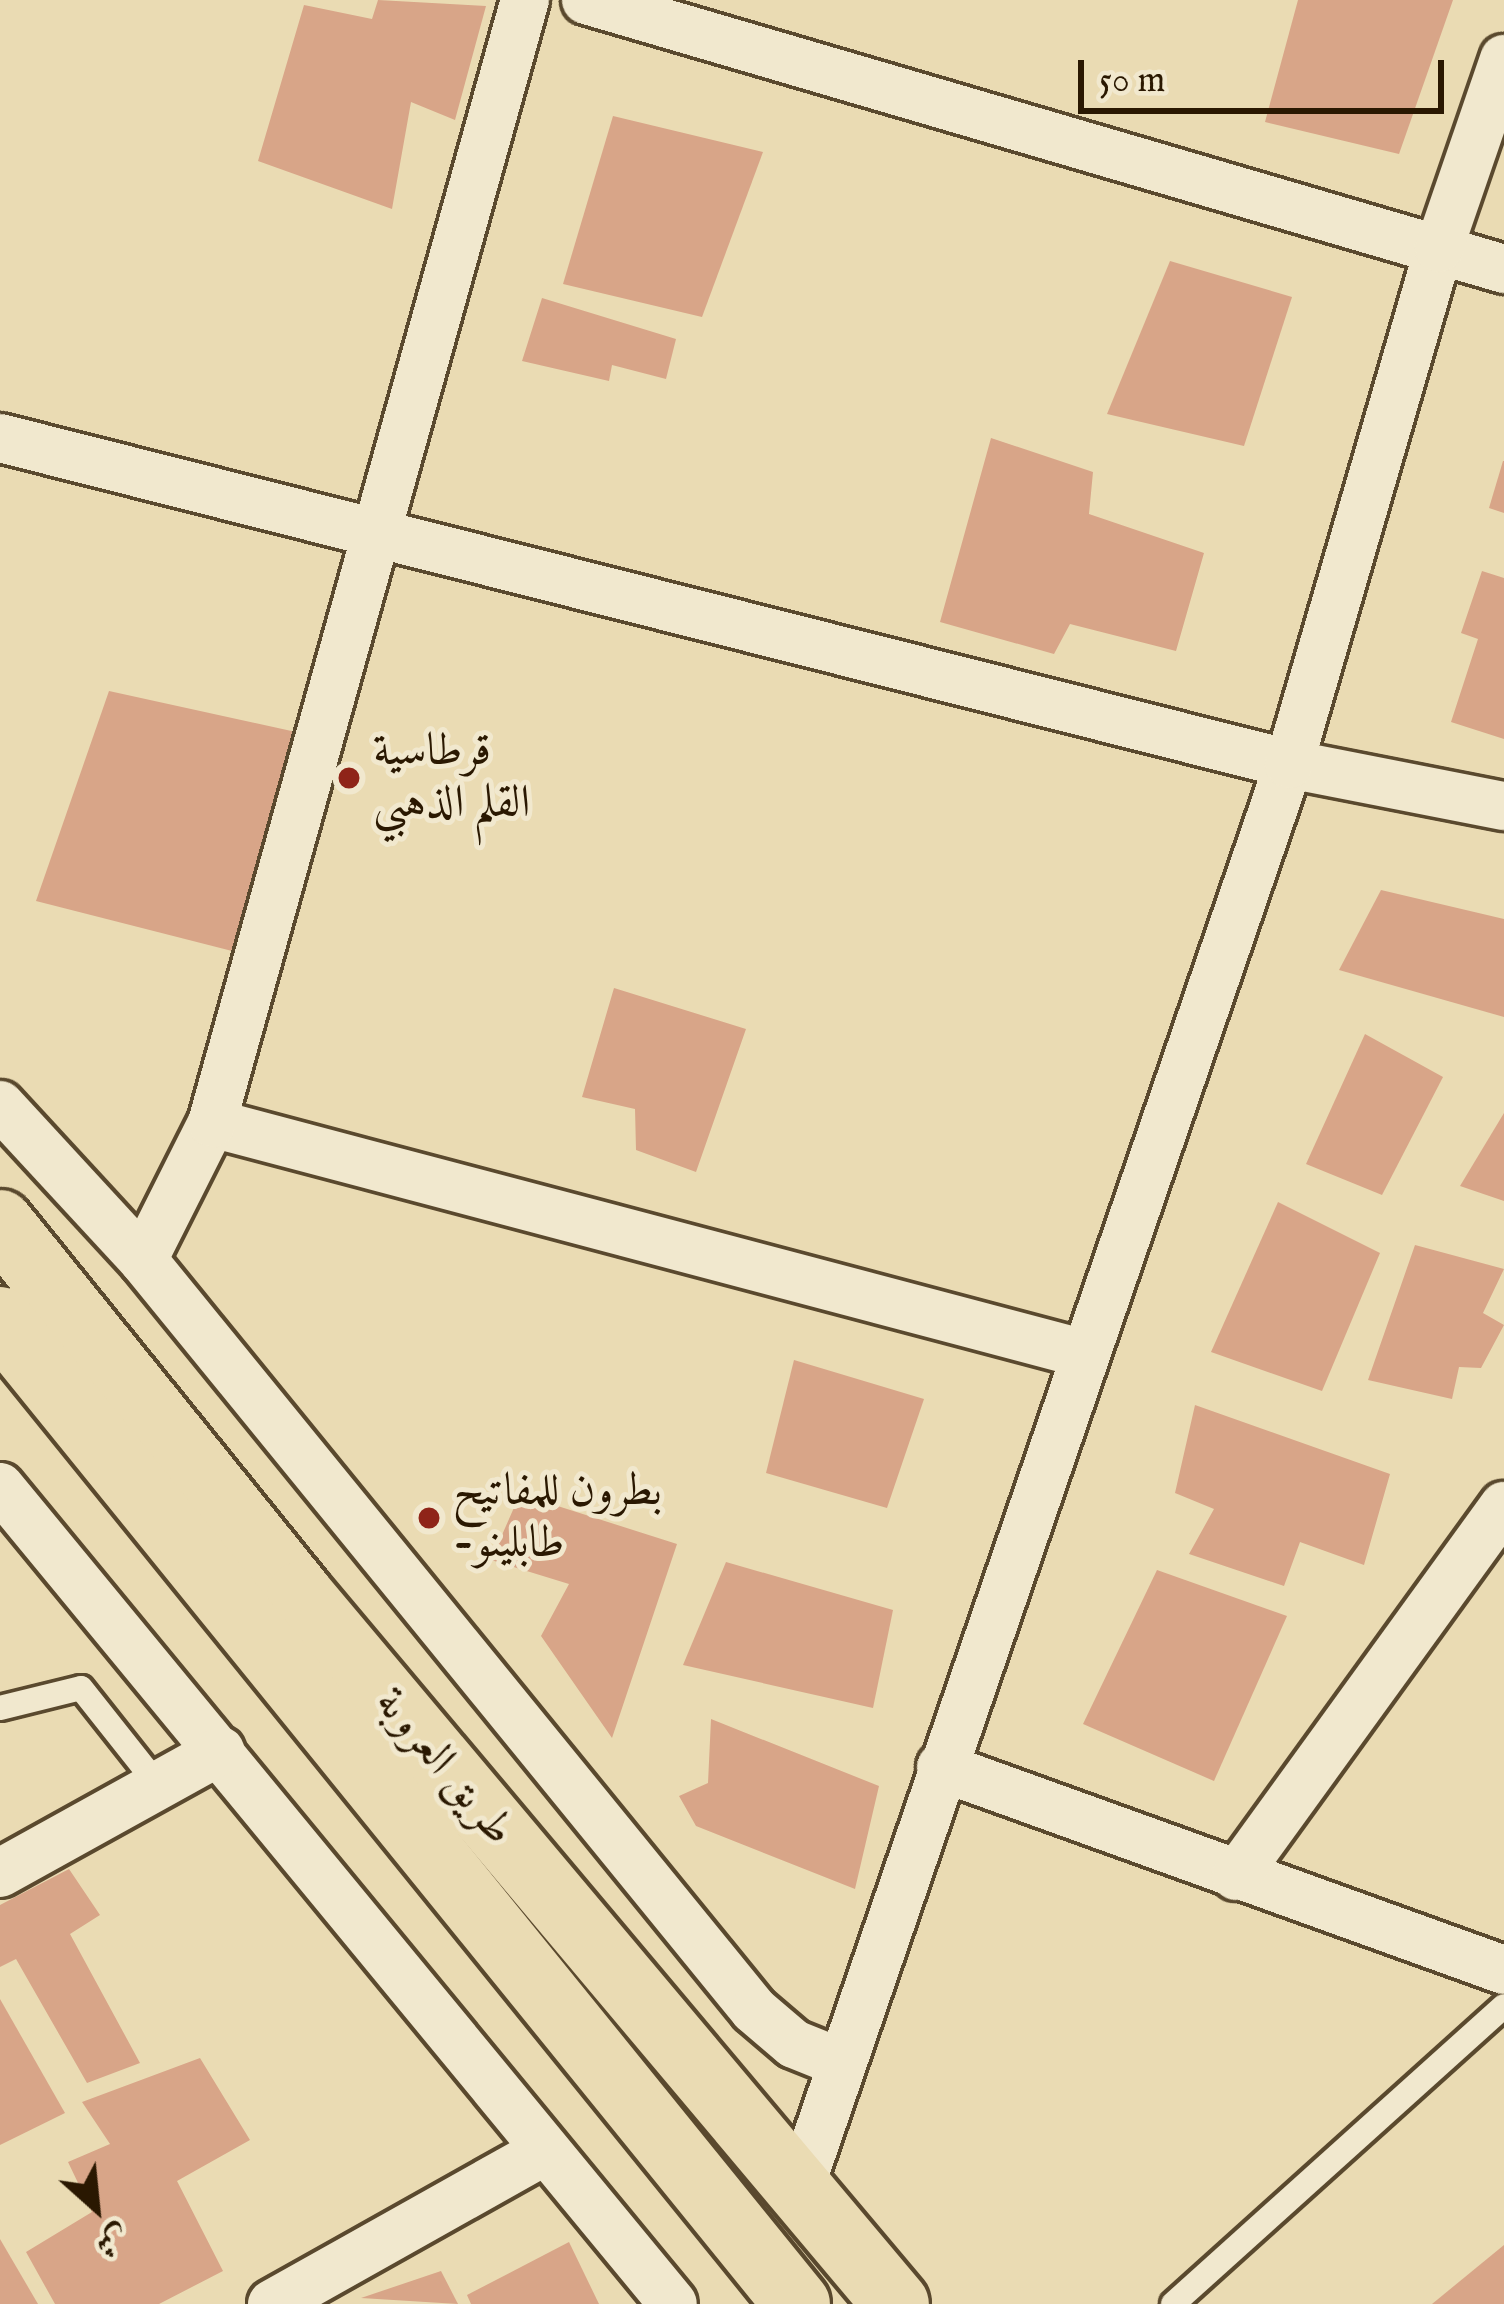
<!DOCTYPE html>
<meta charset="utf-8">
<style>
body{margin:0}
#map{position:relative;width:1504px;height:2304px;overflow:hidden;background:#eadbb3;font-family:"IM FELL English",Amiri,serif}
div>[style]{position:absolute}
.building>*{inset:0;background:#d8a588}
.roads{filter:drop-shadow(3px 0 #5a492e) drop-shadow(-3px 0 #5a492e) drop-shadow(0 3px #5a492e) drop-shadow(0 -3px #5a492e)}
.lane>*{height:24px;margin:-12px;padding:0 12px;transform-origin:12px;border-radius:12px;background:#f1e8ce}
.street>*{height:48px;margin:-24px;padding:0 24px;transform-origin:24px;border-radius:24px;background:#f1e8ce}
.highway>*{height:66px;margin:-33px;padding:0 33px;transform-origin:33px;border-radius:33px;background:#eadbb3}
.dots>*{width:33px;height:33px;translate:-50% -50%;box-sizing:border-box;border:6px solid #f1e8ce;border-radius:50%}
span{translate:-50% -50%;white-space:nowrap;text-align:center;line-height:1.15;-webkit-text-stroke:10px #f1e8ce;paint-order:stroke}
.poi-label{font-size:45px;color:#2a1801}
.left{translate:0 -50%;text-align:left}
.street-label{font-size:45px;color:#2a1801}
.north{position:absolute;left:36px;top:2148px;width:120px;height:120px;-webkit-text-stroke:9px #f1e8ce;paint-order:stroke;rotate:153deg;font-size:33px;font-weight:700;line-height:48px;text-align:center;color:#2a1801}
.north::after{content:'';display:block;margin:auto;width:42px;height:54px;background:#2a1801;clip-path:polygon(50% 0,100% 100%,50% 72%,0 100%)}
.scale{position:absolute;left:1078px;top:60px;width:366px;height:54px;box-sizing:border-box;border:6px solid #2a1801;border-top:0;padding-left:15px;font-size:36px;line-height:42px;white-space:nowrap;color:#2a1801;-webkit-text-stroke:9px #f1e8ce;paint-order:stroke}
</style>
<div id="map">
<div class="building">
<i style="clip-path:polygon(378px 0,486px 6px,455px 120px,411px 102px,392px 209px,258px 161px,304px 5px,372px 19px)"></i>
<i style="clip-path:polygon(1298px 0,1453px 0,1399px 154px,1265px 122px)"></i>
<i style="clip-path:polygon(613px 116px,763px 152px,702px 317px,563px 284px)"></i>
<i style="clip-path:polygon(1170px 261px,1292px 297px,1244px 446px,1107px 414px)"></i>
<i style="clip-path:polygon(542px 298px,676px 339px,666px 379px,612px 365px,609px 381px,522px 361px)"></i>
<i style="clip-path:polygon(991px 438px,1093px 472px,1089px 514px,1204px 553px,1176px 651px,1070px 624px,1054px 654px,940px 622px)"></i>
<i style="clip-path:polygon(1503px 461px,1504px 461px,1504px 513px,1489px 508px)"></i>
<i style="clip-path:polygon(1482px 571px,1504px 578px,1504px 739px,1451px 722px,1478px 639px,1461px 633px)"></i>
<i style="clip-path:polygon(109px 691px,296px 732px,236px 952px,36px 901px)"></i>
<i style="clip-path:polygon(1381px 890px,1504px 919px,1504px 1017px,1339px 970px)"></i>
<i style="clip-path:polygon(614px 988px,746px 1029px,696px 1172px,636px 1150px,635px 1109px,582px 1097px)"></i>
<i style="clip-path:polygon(1365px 1034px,1443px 1077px,1382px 1195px,1306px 1164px)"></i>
<i style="clip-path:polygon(1504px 1113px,1504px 1201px,1460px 1186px)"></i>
<i style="clip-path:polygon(1278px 1202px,1380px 1253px,1322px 1391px,1211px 1352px)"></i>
<i style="clip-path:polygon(1415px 1245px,1504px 1269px,1483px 1313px,1504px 1325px,1481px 1368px,1459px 1367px,1452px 1399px,1368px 1380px)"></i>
<i style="clip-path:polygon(794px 1360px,924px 1399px,887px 1508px,766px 1473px)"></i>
<i style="clip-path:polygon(1195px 1405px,1390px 1474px,1364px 1565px,1300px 1542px,1284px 1586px,1189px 1554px,1214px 1509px,1175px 1493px)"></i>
<i style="clip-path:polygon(520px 1494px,677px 1544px,612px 1738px,541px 1636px,569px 1584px,491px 1560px)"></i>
<i style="clip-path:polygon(726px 1562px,893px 1610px,873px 1708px,683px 1665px)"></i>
<i style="clip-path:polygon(1157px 1570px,1287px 1616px,1214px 1781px,1083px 1724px)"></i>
<i style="clip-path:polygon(711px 1719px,879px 1786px,855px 1889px,696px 1826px,679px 1796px,708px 1783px)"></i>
<i style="clip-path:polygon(69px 1869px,100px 1915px,70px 1934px,140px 2063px,87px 2083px,16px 1959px,0 1967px,0 1905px)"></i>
<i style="clip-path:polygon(0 1999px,65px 2113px,0 2145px)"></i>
<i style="clip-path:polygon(200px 2058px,250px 2140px,177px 2181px,223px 2271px,159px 2304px,55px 2304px,26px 2252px,92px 2212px,68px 2162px,110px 2144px,82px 2102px)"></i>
<i style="clip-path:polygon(0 2239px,38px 2304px,0 2304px)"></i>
<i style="clip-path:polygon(569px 2242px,599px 2304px,471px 2304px,467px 2295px)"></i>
<i style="clip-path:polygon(1504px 2245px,1504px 2304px,1432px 2304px)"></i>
<i style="clip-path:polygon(441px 2271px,458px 2304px,361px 2298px)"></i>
</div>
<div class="roads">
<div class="lane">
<i style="left:0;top:1708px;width:83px;rotate:-13.9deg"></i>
<i style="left:81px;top:1688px;width:124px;rotate:51.6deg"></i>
<i style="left:1173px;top:2304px;width:445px;rotate:-42deg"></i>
</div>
<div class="street">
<i style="left:586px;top:0;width:957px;rotate:16.33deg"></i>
<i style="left:0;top:438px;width:1330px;rotate:14.19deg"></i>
<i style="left:1289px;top:764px;width:219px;rotate:11.1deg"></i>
<i style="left:0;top:1105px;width:211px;rotate:47.3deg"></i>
<i style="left:143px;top:1260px;width:967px;rotate:50.83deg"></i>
<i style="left:754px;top:2010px;width:52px;rotate:40.4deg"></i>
<i style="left:794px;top:2044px;width:51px;rotate:22deg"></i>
<i style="left:212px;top:1123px;width:899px;rotate:14.82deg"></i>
<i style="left:143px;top:1260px;width:153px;rotate:-63.3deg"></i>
<i style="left:212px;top:1123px;width:1166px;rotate:-74.43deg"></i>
<i style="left:0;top:1487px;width:1058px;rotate:50.52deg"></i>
<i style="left:941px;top:1767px;width:598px;rotate:19.83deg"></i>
<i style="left:0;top:1873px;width:252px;rotate:-29deg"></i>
<i style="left:1236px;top:1876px;width:457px;rotate:-54.1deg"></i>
<i style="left:799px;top:2190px;width:1508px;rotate:-71.04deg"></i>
<i style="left:1289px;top:764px;width:537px;rotate:-73.79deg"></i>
<i style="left:1439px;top:248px;width:200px;rotate:-71deg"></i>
<i style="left:272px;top:2304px;width:313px;rotate:-29.3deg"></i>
</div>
<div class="highway">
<i style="left:0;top:1223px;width:478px;rotate:51.1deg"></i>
<i style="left:300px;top:1595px;width:926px;rotate:49.95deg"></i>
<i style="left:0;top:1320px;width:1266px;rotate:50.99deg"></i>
</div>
</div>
<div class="dots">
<i style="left:349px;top:778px;background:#8f2418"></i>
<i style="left:429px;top:1518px;background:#8f2418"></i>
</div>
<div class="poi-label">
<span class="left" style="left:373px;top:778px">قرطاسية<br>القلم الذهبي</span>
<span class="left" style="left:453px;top:1518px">بطرون للمفاتيح<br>-طابلينو</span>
</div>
<div class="street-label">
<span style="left:444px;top:1767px;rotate:50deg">طريق العروبة</span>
</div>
<div class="north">ش</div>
<div class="scale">50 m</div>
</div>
